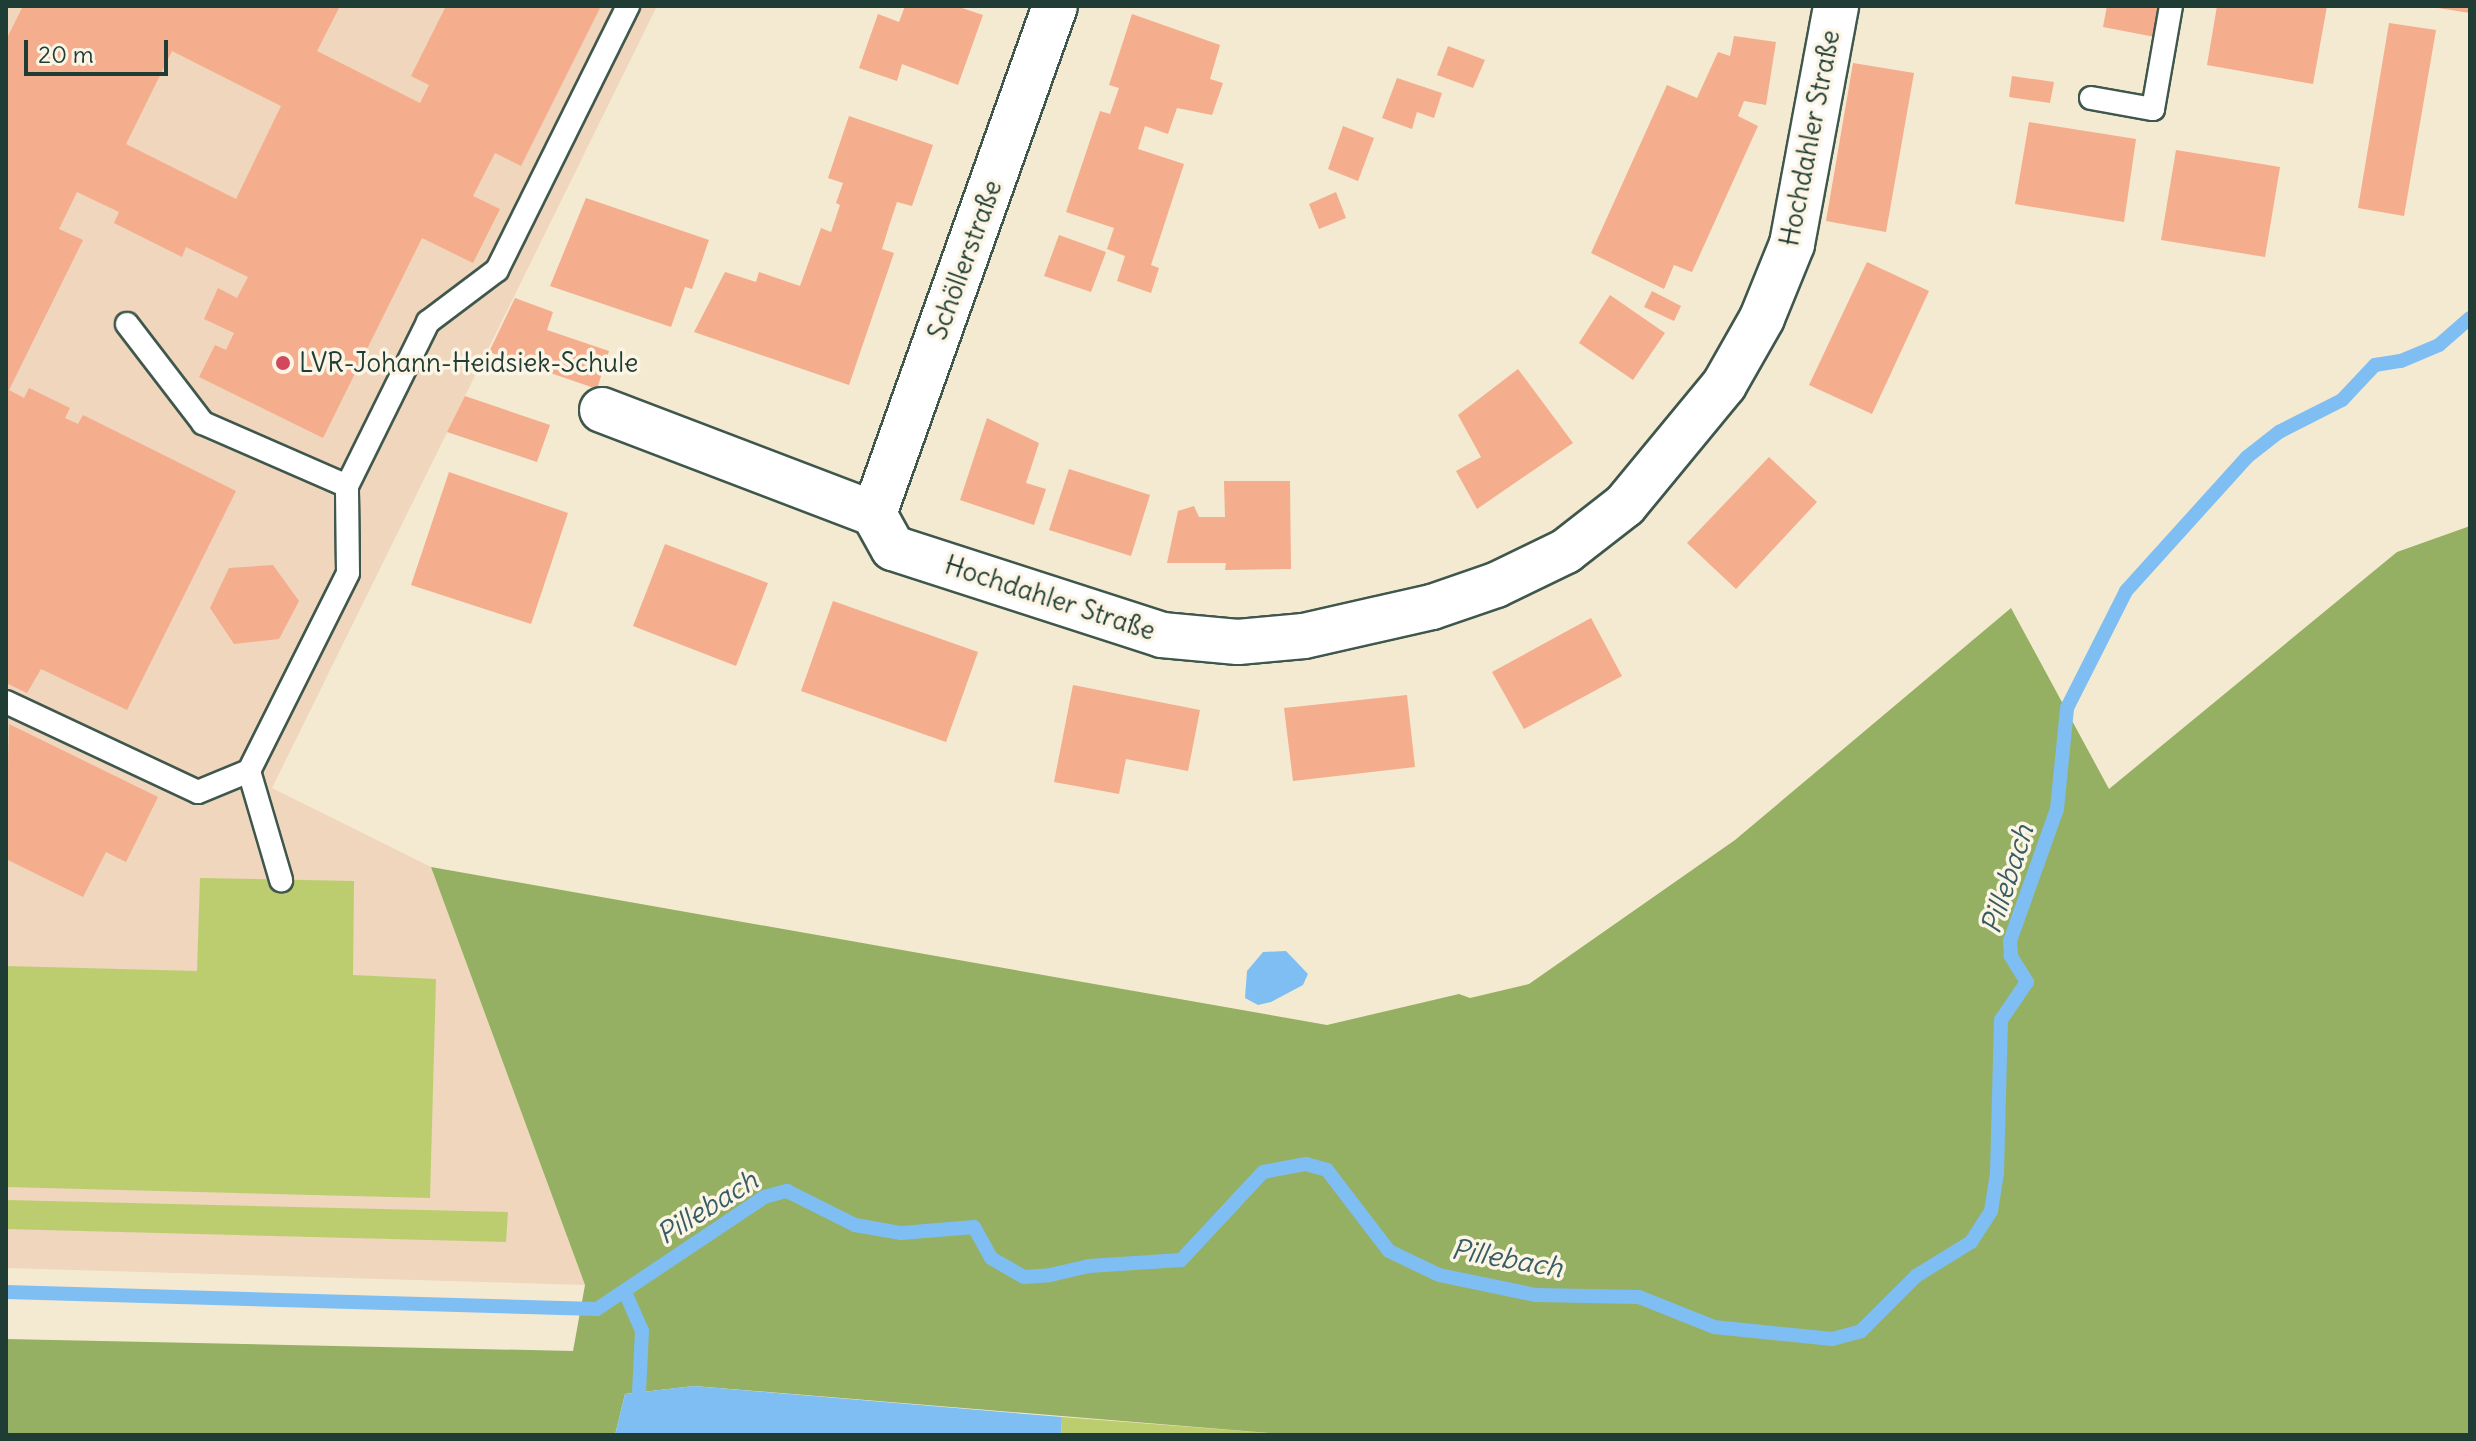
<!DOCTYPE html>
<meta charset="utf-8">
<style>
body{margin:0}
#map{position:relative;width:2476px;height:1441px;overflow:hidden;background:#f4ead1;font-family:Delius,sans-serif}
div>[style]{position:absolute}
.built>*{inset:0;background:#efd6bc}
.green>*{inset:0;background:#bccd70}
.forest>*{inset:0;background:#95b062}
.water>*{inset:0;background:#7fbef3}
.stream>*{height:14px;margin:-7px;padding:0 7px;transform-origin:7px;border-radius:7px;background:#7fbef3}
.building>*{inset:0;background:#f4ad8d}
.roads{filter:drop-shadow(2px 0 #3f574c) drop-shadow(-2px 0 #3f574c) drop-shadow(0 2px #3f574c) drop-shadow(0 -2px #3f574c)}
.lane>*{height:22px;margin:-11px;padding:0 11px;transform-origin:11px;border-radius:11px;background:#fff}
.street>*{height:44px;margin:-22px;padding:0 22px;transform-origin:22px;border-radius:22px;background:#fff}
.dots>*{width:22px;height:22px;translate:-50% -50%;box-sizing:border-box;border:4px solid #fcf5e5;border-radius:50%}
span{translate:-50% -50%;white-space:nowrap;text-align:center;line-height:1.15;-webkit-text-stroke:7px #fcf5e5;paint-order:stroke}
.street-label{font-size:26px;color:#1f3d34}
.poi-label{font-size:26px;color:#1f3d34}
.left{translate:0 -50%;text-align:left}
.water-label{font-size:28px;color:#375d64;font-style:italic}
.frame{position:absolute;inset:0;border:8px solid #1f3d34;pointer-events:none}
.scale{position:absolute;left:24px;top:40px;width:144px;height:36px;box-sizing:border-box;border:4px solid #1f3d34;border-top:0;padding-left:10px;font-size:24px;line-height:28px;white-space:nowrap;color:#1f3d34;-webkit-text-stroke:6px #fcf5e5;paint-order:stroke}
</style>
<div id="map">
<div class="built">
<i style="clip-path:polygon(6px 6px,657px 6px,272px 788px,431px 867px,585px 1285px,6px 1268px)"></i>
</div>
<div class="green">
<i style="clip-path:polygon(200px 878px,354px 881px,353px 975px,436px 979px,430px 1198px,6px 1187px,6px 966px,197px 971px)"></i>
<i style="clip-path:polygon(6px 1200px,508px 1212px,506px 1242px,6px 1229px)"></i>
<i style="clip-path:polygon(1062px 1417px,1294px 1435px,1061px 1435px)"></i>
</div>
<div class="forest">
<i style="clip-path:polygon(2470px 526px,2470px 1435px,1294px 1435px,694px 1386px,625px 1394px,615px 1435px,6px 1435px,6px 1339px,573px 1351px,585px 1285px,431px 867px,1327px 1025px,1459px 994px,1470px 998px,1529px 984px,1735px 840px,2011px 608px,2109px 789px,2397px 552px)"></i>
</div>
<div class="water">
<i style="clip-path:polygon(1286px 951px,1308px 974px,1303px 985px,1271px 1002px,1258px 1005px,1245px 998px,1247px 971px,1263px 952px)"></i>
<i style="clip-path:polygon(694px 1386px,1062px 1417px,1061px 1435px,615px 1435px,625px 1394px)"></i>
</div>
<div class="stream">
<i style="left:6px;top:1292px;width:591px;rotate:1.65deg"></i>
<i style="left:597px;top:1309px;width:201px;rotate:-33.8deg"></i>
<i style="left:764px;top:1197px;width:24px;rotate:-15deg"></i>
<i style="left:787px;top:1191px;width:76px;rotate:26.6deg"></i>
<i style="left:855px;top:1225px;width:47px;rotate:9.9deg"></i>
<i style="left:901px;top:1233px;width:73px;rotate:-4.7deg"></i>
<i style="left:974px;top:1227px;width:35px;rotate:61deg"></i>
<i style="left:991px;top:1258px;width:38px;rotate:30deg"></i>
<i style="left:1024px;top:1277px;width:26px;rotate:-4deg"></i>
<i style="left:1050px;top:1275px;width:40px;rotate:-13deg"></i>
<i style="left:1089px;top:1266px;width:92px;rotate:-3.7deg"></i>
<i style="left:1181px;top:1260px;width:120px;rotate:-47deg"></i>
<i style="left:1263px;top:1172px;width:44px;rotate:-10.5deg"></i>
<i style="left:1306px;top:1164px;width:22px;rotate:16deg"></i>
<i style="left:1327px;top:1170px;width:102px;rotate:52.6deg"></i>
<i style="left:1389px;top:1251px;width:55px;rotate:25.6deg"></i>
<i style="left:1439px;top:1275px;width:99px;rotate:11.7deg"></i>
<i style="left:1536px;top:1295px;width:103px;rotate:1.1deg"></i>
<i style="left:1639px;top:1297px;width:81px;rotate:21.8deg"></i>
<i style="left:1714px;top:1327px;width:119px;rotate:5.8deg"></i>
<i style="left:1832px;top:1339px;width:30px;rotate:-15deg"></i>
<i style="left:1861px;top:1331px;width:78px;rotate:-45deg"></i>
<i style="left:1916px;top:1276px;width:65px;rotate:-31.7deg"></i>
<i style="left:1971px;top:1242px;width:37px;rotate:-57deg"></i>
<i style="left:1991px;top:1211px;width:39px;rotate:-81deg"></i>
<i style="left:1997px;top:1172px;width:152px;rotate:-88.5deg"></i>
<i style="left:2001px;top:1020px;width:46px;rotate:-55.6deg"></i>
<i style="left:2027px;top:982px;width:31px;rotate:-122deg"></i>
<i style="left:2011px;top:956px;width:15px;rotate:-94deg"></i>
<i style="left:2010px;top:941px;width:140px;rotate:-70.4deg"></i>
<i style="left:2057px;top:809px;width:101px;rotate:-84.3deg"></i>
<i style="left:2067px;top:708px;width:131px;rotate:-63.2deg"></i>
<i style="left:2126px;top:591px;width:181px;rotate:-47.9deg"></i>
<i style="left:2247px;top:457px;width:41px;rotate:-38deg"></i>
<i style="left:2279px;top:432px;width:71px;rotate:-26.9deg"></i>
<i style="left:2342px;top:400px;width:48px;rotate:-46.7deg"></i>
<i style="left:2375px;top:365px;width:26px;rotate:-9deg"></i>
<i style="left:2401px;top:361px;width:41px;rotate:-22.8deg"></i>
<i style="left:2439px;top:345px;width:41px;rotate:-41.1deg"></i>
<i style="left:625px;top:1292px;width:43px;rotate:66.4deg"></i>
<i style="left:642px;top:1331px;width:61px;rotate:92.8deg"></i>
</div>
<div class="building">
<i style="clip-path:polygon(evenodd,23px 6px,340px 6px,317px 51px,420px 103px,429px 85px,411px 76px,446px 6px,601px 6px,521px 166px,495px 153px,473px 196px,500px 209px,473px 263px,422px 238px,323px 438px,199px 377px,215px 345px,226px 350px,234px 333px,204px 319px,218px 288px,237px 298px,248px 277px,186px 247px,182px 257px,114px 223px,119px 212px,77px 192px,59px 229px,83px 240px,9px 390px,24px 398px,29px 388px,70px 408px,65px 418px,78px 424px,83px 415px,236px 491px,127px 710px,41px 669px,27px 693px,6px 683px,6px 40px,23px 6px,172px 51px,281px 106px,236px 199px,126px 144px,172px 51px)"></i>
<i style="clip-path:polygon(905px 6px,956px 6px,983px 15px,958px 85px,902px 64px,897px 81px,859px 68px,878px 14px,899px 22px)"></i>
<i style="clip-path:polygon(2107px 6px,2160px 6px,2155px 37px,2103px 27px)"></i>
<i style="clip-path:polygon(2217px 6px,2327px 6px,2313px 84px,2207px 65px)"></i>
<i style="clip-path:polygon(2438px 6px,2470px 6px,2470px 13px,2438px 8px)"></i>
<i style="clip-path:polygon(1132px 14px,1220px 45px,1210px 79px,1223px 83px,1212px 115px,1177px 108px,1168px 134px,1145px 126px,1138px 149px,1184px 164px,1151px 265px,1159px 268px,1151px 293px,1117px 281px,1125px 256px,1107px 249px,1114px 228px,1066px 212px,1100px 111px,1110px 114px,1119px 88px,1109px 85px)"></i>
<i style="clip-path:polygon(2389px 23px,2436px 30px,2404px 216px,2358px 208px)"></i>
<i style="clip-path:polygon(1734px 36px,1776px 42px,1766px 105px,1744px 101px,1738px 116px,1758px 126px,1692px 272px,1674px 265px,1664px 289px,1591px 253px,1667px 85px,1697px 98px,1718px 52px,1730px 56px)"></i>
<i style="clip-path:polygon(1448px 46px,1485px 60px,1473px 88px,1437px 75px)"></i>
<i style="clip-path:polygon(1853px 63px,1914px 73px,1886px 232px,1826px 221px)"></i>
<i style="clip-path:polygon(2012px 76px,2054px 82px,2050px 103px,2009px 97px)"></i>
<i style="clip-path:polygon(1397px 78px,1442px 93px,1434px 118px,1417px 112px,1412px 129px,1382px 118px)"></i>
<i style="clip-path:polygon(849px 116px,933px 145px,912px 206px,897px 202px,889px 226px,882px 249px,894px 253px,849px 385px,694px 332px,725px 272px,756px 282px,759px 272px,800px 286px,821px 228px,831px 232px,840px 205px,836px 203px,843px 183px,828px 178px)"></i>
<i style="clip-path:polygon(2029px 122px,2136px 139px,2124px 222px,2015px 204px)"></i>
<i style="clip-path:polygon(1343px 126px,1374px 138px,1358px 181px,1328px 169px)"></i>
<i style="clip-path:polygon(2176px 150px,2280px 167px,2265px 257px,2161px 240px)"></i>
<i style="clip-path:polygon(1336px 192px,1346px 218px,1319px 229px,1309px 204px)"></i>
<i style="clip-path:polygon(586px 198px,709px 240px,692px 289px,685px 287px,671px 327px,550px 286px)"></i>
<i style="clip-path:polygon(1059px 235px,1106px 252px,1091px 292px,1044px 276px)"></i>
<i style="clip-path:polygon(1867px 262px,1929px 291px,1872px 414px,1809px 385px)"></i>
<i style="clip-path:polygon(1652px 291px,1681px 306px,1674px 321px,1644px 307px)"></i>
<i style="clip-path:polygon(1610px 295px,1665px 333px,1633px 380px,1579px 343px)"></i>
<i style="clip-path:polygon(515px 298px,553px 312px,547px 330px,609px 351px,597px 389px,489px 352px)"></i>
<i style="clip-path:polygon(1518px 369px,1573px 443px,1477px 509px,1456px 471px,1481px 457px,1458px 415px)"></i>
<i style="clip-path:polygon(465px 396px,550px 425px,537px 462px,447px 432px)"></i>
<i style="clip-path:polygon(987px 418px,1039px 443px,1026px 483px,1046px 489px,1034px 525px,960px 500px)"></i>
<i style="clip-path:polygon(1769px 457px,1817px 502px,1736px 589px,1687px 543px)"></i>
<i style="clip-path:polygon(1069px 469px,1150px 495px,1131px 556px,1049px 530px)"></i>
<i style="clip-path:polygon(449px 472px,568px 513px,531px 624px,411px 585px)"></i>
<i style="clip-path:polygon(1224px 481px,1290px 481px,1291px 569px,1225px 570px,1226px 563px,1167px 563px,1178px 511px,1194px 506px,1199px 517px,1225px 517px)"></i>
<i style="clip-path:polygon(665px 544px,768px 583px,736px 666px,633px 626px)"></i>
<i style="clip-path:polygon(273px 565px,299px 601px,279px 639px,234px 644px,210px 608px,229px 568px)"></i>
<i style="clip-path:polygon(833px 601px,978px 652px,946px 742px,801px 691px)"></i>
<i style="clip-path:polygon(1591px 618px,1622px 676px,1524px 729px,1492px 672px)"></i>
<i style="clip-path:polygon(1073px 685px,1200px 710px,1188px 771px,1126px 759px,1119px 794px,1054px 782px)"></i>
<i style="clip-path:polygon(1407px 695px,1415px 767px,1293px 781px,1284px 708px)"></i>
<i style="clip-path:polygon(9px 724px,158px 797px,126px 862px,106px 852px,83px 897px,6px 859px)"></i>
</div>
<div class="roads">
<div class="lane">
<i style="left:2091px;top:98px;width:63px;rotate:10.1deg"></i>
<i style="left:2153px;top:109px;width:105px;rotate:-80.1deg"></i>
<i style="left:127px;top:324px;width:125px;rotate:52.5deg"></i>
<i style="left:203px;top:423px;width:157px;rotate:23.6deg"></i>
<i style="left:6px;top:702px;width:212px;rotate:25.1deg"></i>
<i style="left:198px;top:792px;width:55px;rotate:-22.4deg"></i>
<i style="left:249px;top:771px;width:221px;rotate:-63.4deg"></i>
<i style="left:348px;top:573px;width:87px;rotate:-90.7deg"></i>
<i style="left:347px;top:486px;width:183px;rotate:-63.7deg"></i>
<i style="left:428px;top:322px;width:86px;rotate:-37deg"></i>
<i style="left:497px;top:270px;width:295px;rotate:-63.6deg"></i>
<i style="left:249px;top:771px;width:114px;rotate:73.6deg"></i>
</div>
<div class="street">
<i style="left:602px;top:410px;width:291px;rotate:20.9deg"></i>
<i style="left:874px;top:514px;width:39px;rotate:61deg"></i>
<i style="left:893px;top:548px;width:283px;rotate:17.9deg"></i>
<i style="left:1162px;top:635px;width:76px;rotate:5.3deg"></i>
<i style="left:1238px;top:642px;width:66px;rotate:-5.2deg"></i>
<i style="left:1304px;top:636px;width:131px;rotate:-12.8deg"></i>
<i style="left:1432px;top:607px;width:68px;rotate:-19deg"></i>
<i style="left:1496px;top:585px;width:78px;rotate:-25.9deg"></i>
<i style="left:1566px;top:551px;width:75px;rotate:-37.9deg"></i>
<i style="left:1625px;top:505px;width:156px;rotate:-50.5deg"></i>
<i style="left:1724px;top:385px;width:77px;rotate:-60.4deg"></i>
<i style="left:1762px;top:318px;width:80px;rotate:-67.9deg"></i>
<i style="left:1792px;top:244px;width:242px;rotate:-79.5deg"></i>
<i style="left:874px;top:514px;width:539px;rotate:-70.39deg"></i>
</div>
</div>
<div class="dots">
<i style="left:283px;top:363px;background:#d1495b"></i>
</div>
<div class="street-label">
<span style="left:1810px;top:138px;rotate:-79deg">Hochdahler Straße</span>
<span style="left:965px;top:260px;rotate:-70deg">Schöllerstraße</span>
<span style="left:1050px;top:598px;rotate:18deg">Hochdahler Straße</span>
</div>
<div class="poi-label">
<span class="left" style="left:299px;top:363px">LVR-Johann-Heidsiek-Schule</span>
</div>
<div class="water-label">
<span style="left:2007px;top:879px;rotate:-72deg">Pillebach</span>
<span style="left:707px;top:1207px;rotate:-32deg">Pillebach</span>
<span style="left:1507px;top:1258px;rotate:10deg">Pillebach</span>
</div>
<div class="frame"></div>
<div class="scale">20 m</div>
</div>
